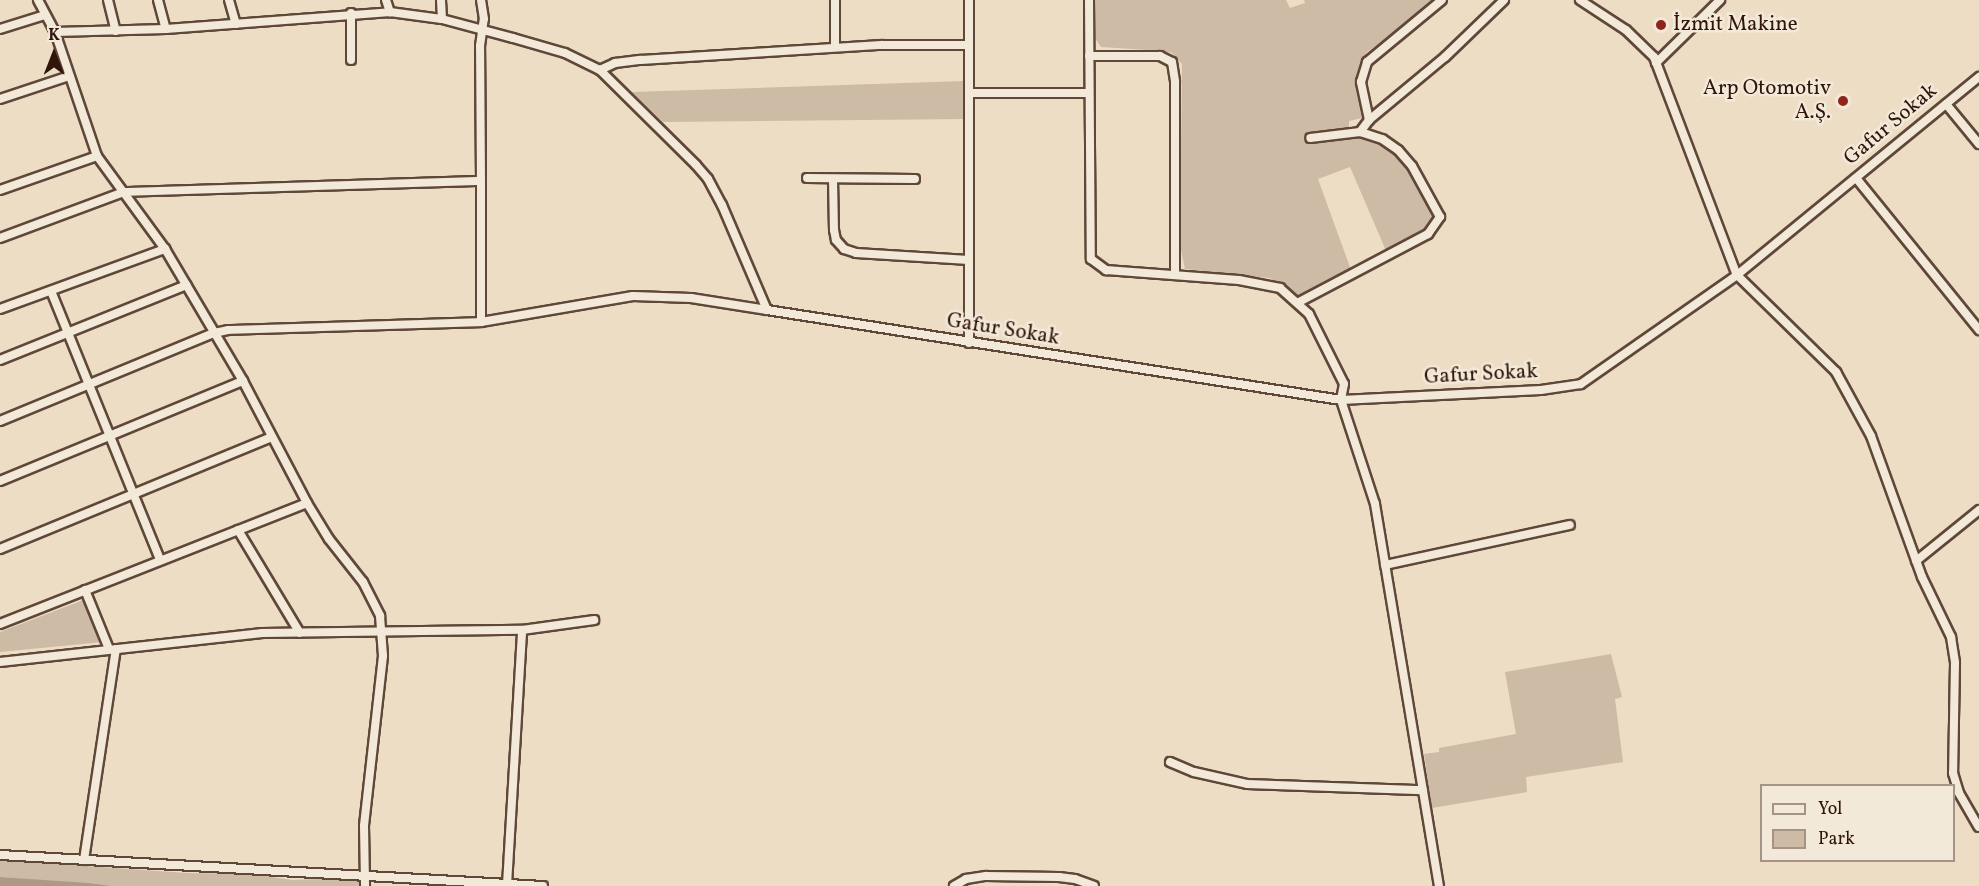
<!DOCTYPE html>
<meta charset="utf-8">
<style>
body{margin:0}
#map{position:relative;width:1979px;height:886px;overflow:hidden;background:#edddc5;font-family:Vollkorn,serif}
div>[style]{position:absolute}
.green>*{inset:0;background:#cdbba5}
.water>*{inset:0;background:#ad9985}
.roads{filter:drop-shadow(2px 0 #5f4739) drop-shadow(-2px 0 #5f4739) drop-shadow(0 2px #5f4739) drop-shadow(0 -2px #5f4739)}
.minor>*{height:8px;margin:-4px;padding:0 4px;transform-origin:4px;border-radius:4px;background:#f3e9d9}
.dots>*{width:16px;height:16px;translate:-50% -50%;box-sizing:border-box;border:3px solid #f3e9d9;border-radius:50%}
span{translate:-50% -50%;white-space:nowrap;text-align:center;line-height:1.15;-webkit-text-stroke:5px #f3e9d9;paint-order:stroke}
.poi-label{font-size:21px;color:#30150a}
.left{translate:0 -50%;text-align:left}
.right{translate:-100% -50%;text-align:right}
.street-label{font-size:21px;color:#30150a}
.legend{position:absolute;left:1760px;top:784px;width:195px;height:78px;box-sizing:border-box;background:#f3e9d9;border:2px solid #a59486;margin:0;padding:8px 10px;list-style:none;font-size:18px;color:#30150a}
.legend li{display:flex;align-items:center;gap:12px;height:30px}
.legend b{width:30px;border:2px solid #a59486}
.north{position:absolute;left:24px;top:24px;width:60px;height:60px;-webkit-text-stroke:4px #f3e9d9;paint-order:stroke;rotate:0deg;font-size:16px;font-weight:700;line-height:24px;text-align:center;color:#30150a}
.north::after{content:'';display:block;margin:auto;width:21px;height:27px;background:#30150a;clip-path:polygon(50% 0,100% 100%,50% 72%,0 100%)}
</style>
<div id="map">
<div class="green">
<i style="clip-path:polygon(1094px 0,1286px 0,1290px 8px,1305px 3px,1304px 0,1437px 0,1423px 14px,1367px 52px,1359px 68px,1362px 118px,1349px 121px,1349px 129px,1305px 134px,1305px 143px,1364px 137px,1379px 141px,1394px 151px,1411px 168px,1437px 213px,1433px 228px,1387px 253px,1350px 167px,1318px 179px,1351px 270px,1298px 297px,1270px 278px,1185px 269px,1180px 245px,1182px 64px,1172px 53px,1164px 51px,1101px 47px,1094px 37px)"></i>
<i style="clip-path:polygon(964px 81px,964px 119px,663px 122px,632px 92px)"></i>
<i style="clip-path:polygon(86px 599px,103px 642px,0 652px,0 632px)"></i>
<i style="clip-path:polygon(1611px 654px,1622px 697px,1615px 699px,1623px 762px,1526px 777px,1527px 792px,1432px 808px,1424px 754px,1439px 752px,1439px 748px,1516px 734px,1505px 672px)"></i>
<i style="clip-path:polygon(0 860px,187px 873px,252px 874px,292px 880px,348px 878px,359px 880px,359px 886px,112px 886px,0 877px)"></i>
</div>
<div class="water">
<i style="clip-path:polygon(0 877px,88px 883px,112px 886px,0 886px)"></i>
</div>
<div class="roads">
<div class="minor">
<i style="left:38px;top:0;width:36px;rotate:62deg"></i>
<i style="left:55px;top:32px;width:131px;rotate:71.3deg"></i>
<i style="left:97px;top:156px;width:115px;rotate:53.8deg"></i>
<i style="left:165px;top:249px;width:153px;rotate:59.4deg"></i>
<i style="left:243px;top:381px;width:138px;rotate:62.3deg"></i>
<i style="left:307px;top:503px;width:42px;rotate:58.6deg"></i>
<i style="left:329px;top:539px;width:55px;rotate:51.7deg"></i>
<i style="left:363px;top:582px;width:38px;rotate:63deg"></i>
<i style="left:380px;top:616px;width:40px;rotate:85.7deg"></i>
<i style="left:383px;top:656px;width:171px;rotate:96.4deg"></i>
<i style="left:364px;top:826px;width:60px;rotate:89deg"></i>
<i style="left:108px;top:0;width:32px;rotate:76deg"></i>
<i style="left:158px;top:0;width:30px;rotate:75deg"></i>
<i style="left:229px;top:0;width:25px;rotate:74deg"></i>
<i style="left:386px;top:0;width:13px;rotate:72deg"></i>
<i style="left:441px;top:0;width:19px;rotate:87deg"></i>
<i style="left:1089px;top:0;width:259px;rotate:89.6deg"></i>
<i style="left:1091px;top:259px;width:19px;rotate:36deg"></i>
<i style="left:1106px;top:270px;width:133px;rotate:4.3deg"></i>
<i style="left:1239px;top:280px;width:42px;rotate:11deg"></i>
<i style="left:1280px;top:288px;width:39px;rotate:42deg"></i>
<i style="left:1309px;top:314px;width:78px;rotate:63.4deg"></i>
<i style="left:1344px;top:384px;width:16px;rotate:101deg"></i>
<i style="left:1341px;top:400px;width:109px;rotate:71.9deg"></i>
<i style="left:1375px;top:504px;width:387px;rotate:80.5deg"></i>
<i style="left:1580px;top:0;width:55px;rotate:33.1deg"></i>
<i style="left:1626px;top:30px;width:39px;rotate:44deg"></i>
<i style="left:1654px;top:57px;width:233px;rotate:69.2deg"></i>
<i style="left:1737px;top:275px;width:139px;rotate:44.4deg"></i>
<i style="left:1836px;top:372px;width:73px;rotate:61.3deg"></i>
<i style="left:1871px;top:436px;width:150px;rotate:70.1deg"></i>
<i style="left:1922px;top:577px;width:67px;rotate:64.2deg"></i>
<i style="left:1951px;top:637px;width:26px;rotate:81deg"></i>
<i style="left:1955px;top:663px;width:110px;rotate:91deg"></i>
<i style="left:1953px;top:773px;width:21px;rotate:73deg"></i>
<i style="left:1959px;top:793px;width:39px;rotate:60deg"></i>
<i style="left:0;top:29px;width:47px;rotate:-17.3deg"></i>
<i style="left:55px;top:32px;width:111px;rotate:-1.5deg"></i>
<i style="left:166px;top:29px;width:225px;rotate:-4.3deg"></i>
<i style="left:390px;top:12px;width:52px;rotate:7.7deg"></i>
<i style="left:442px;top:19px;width:73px;rotate:15deg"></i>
<i style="left:513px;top:38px;width:54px;rotate:16.1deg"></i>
<i style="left:565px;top:53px;width:39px;rotate:26deg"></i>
<i style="left:600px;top:70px;width:135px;rotate:44.7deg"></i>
<i style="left:696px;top:165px;width:18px;rotate:49deg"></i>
<i style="left:708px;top:179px;width:30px;rotate:62deg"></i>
<i style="left:722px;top:205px;width:114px;rotate:66.8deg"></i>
<i style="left:767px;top:310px;width:581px;rotate:8.91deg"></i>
<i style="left:1341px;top:400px;width:200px;rotate:-2.9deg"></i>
<i style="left:1541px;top:390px;width:40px;rotate:-8.5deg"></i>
<i style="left:1581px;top:384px;width:190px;rotate:-34.9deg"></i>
<i style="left:1737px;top:275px;width:313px;rotate:-39.3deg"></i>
<i style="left:835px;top:47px;width:47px;rotate:-90deg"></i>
<i style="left:1089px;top:56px;width:71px"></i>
<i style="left:1160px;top:56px;width:13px;rotate:27deg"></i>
<i style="left:1172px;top:62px;width:20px;rotate:81deg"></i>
<i style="left:1175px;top:82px;width:192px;rotate:90deg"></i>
<i style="left:351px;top:60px;width:47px;rotate:-90deg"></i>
<i style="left:1656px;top:63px;width:90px;rotate:-44.5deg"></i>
<i style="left:600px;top:70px;width:17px;rotate:-25deg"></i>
<i style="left:615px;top:63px;width:26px;rotate:-7deg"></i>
<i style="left:641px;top:60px;width:241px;rotate:-3.6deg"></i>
<i style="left:882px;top:45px;width:87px"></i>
<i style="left:969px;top:93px;width:120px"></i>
<i style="left:0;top:99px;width:73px;rotate:-18.4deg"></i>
<i style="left:1946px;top:104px;width:52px;rotate:50.5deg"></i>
<i style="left:1369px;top:120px;width:39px;rotate:-102deg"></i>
<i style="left:1361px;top:82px;width:21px;rotate:-73deg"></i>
<i style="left:1367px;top:62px;width:97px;rotate:-39.6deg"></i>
<i style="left:1360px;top:132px;width:15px;rotate:-53deg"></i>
<i style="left:1369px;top:120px;width:99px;rotate:-39.7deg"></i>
<i style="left:1445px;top:57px;width:82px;rotate:-44deg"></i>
<i style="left:807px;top:178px;width:108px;rotate:0.5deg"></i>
<i style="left:1856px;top:178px;width:196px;rotate:51deg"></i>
<i style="left:833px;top:179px;width:51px;rotate:88.9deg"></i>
<i style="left:834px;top:230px;width:10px;rotate:79deg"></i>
<i style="left:836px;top:240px;width:12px;rotate:48deg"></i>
<i style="left:844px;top:249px;width:13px;rotate:18deg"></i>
<i style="left:856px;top:253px;width:113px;rotate:3.5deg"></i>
<i style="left:481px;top:181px;width:135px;rotate:-90.4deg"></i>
<i style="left:480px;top:46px;width:27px;rotate:-82deg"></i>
<i style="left:484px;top:19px;width:19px;rotate:-99deg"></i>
<i style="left:0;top:190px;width:103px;rotate:-19.3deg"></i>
<i style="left:0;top:238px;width:132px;rotate:-20.4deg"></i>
<i style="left:124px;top:192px;width:357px;rotate:-1.8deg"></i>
<i style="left:481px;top:181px;width:141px;rotate:90deg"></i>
<i style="left:481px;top:322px;width:154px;rotate:-9.7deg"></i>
<i style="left:633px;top:296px;width:58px;rotate:2deg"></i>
<i style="left:691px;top:298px;width:77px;rotate:9deg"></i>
<i style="left:51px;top:291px;width:290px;rotate:67.9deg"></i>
<i style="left:1299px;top:302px;width:146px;rotate:-27.8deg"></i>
<i style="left:1428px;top:234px;width:21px;rotate:-55deg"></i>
<i style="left:1440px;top:217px;width:58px;rotate:-118.8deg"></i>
<i style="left:1412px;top:166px;width:21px;rotate:-131deg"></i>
<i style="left:1398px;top:150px;width:19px;rotate:-145deg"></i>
<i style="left:1382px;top:139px;width:23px;rotate:-162deg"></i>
<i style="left:1360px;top:132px;width:50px;rotate:173.2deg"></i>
<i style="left:0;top:309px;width:176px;rotate:-20deg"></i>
<i style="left:969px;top:343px;width:343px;rotate:-90deg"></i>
<i style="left:0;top:360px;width:201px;rotate:-21.9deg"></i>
<i style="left:0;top:421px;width:231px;rotate:-22.4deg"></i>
<i style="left:214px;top:333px;width:14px;rotate:-12deg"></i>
<i style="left:228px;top:330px;width:253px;rotate:-1.8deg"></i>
<i style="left:0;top:481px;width:263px;rotate:-22.4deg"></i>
<i style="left:238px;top:530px;width:120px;rotate:59deg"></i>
<i style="left:0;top:549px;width:294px;rotate:-22.4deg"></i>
<i style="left:1916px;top:561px;width:81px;rotate:-39deg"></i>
<i style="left:1385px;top:565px;width:189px;rotate:-12.2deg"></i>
<i style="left:85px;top:590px;width:64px;rotate:67.9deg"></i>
<i style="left:0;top:624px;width:330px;rotate:-21.5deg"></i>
<i style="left:0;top:662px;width:264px;rotate:-6.3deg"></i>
<i style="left:262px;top:633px;width:260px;rotate:-0.7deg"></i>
<i style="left:522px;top:630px;width:73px;rotate:-7.9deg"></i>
<i style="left:1170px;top:762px;width:26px;rotate:23deg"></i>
<i style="left:1194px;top:772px;width:54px;rotate:12.8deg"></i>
<i style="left:1247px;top:784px;width:176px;rotate:2deg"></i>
<i style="left:0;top:855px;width:544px;rotate:3.27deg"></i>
<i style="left:84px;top:860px;width:213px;rotate:-81.4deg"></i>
<i style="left:507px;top:885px;width:255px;rotate:-86.6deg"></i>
<i style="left:954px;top:886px;width:14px;rotate:-30deg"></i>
<i style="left:966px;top:879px;width:20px;rotate:-9deg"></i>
<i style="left:986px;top:876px;width:73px;rotate:0.8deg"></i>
<i style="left:1059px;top:877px;width:16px;rotate:7deg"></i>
<i style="left:1075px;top:879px;width:20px;rotate:20deg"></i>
</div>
</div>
<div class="dots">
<i style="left:1661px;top:25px;background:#8f2418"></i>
<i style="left:1843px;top:101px;background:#8f2418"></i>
</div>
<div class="poi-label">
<span class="left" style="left:1673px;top:25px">İzmit Makine</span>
<span class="right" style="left:1831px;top:101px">Arp Otomotiv<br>A.Ş.</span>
</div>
<div class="street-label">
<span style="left:1891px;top:125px;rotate:-40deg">Gafur Sokak</span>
<span style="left:1003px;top:330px;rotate:9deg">Gafur Sokak</span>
<span style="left:1481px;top:375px;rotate:-3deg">Gafur Sokak</span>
</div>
<ul class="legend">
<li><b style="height:8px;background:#f3e9d9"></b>Yol</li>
<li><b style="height:16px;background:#cdbba5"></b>Park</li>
</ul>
<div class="north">K</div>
</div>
